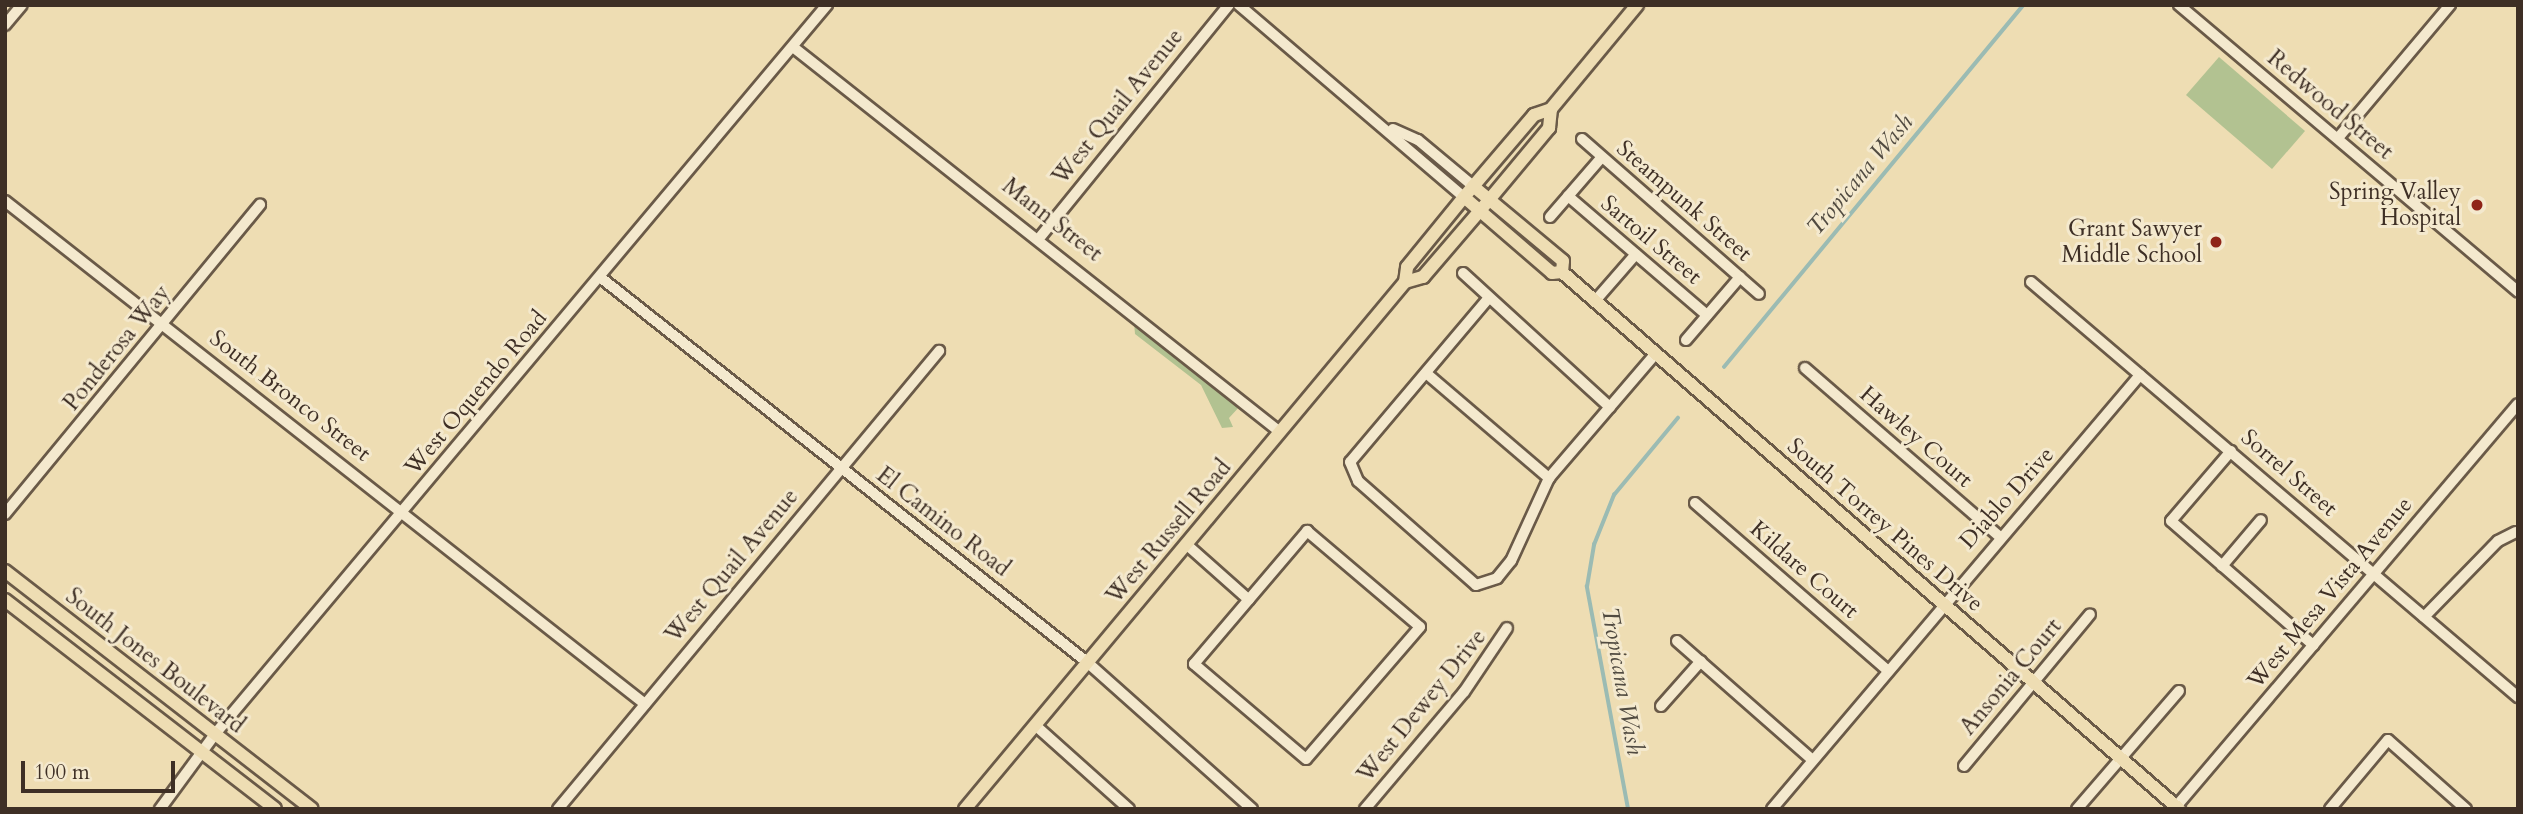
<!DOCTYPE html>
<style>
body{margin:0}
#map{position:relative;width:2523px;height:814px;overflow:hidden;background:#eeddb3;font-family:Cardo,serif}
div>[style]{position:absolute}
.green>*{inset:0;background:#b2c291}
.stream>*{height:3.5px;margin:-1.75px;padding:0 1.75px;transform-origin:1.75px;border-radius:1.75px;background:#9bbbb3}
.roads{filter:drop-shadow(2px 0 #6a5a48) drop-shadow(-2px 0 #6a5a48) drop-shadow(0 2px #6a5a48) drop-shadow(0 -2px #6a5a48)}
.minor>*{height:10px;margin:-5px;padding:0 5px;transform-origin:5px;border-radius:5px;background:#f4e9ce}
.major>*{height:12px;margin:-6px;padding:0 6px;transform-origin:6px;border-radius:6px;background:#eeddb3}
.dots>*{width:19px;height:19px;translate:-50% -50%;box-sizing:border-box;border:4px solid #f4e9ce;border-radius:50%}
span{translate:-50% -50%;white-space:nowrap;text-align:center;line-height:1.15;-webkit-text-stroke:6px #f4e9ce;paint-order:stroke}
.street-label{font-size:23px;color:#3e2f25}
.poi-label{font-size:23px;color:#3e2f25}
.right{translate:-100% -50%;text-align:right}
.water-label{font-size:24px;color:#514b41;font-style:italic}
.frame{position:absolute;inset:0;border:7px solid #3e2f25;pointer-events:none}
.scale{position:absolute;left:21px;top:761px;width:154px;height:32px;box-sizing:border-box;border:4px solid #3e2f25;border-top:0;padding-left:9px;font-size:21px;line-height:24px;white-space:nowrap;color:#3e2f25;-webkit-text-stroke:5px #f4e9ce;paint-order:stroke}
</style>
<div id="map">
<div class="green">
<i style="clip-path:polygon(2219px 57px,2305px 131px,2272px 169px,2186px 95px)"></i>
<i style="clip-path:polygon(1134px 322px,1240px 406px,1229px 418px,1233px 427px,1222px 428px,1201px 385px,1135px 334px)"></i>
</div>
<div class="stream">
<i style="left:1724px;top:367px;width:470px;rotate:-50.4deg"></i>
<i style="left:1628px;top:809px;width:226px;rotate:-100.5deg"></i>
<i style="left:1587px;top:587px;width:43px;rotate:-80.5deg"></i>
<i style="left:1594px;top:545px;width:54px;rotate:-68.2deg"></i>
<i style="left:1614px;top:495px;width:100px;rotate:-50.3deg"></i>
</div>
<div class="roads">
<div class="minor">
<i style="left:1239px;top:5px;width:296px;rotate:40.5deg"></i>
<i style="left:2179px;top:5px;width:444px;rotate:40.2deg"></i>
<i style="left:5px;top:25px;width:26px;rotate:-50deg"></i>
<i style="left:793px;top:47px;width:621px;rotate:38.33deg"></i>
<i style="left:1393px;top:129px;width:27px;rotate:24deg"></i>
<i style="left:1418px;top:140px;width:72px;rotate:39.9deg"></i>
<i style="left:2338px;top:138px;width:174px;rotate:-49.9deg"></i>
<i style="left:1582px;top:139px;width:235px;rotate:41.2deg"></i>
<i style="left:1568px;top:196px;width:183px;rotate:40.6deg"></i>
<i style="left:5px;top:201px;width:814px;rotate:38.17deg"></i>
<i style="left:1550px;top:217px;width:79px;rotate:-49.1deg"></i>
<i style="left:1041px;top:236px;width:298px;rotate:-50.9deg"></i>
<i style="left:1463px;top:273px;width:199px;rotate:42.4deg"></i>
<i style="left:600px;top:277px;width:621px;rotate:38.33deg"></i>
<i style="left:1087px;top:662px;width:221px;rotate:41.7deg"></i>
<i style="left:2031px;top:282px;width:640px;rotate:40.44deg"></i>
<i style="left:1487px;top:300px;width:212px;rotate:130.2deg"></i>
<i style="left:1350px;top:462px;width:21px;rotate:67deg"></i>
<i style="left:1358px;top:481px;width:157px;rotate:41.4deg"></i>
<i style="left:1476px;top:585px;width:22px;rotate:-18deg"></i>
<i style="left:1497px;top:578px;width:22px;rotate:-51deg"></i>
<i style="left:1511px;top:561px;width:91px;rotate:-65.4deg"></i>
<i style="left:1549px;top:478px;width:165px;rotate:-49.4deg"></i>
<i style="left:1595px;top:301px;width:62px;rotate:-48.9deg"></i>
<i style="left:1686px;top:340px;width:83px;rotate:-49.4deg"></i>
<i style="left:1805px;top:368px;width:258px;rotate:40.9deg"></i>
<i style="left:1426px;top:373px;width:162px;rotate:40.5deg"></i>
<i style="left:2231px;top:451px;width:92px;rotate:130.6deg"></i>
<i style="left:2171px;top:521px;width:189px;rotate:41.1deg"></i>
<i style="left:1695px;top:503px;width:253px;rotate:41deg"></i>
<i style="left:5px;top:514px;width:401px;rotate:-50.5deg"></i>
<i style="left:1307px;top:531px;width:148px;rotate:40.3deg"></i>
<i style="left:1420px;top:627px;width:174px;rotate:130.8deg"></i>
<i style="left:1306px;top:759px;width:147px;rotate:-139.7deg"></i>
<i style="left:1194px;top:664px;width:175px;rotate:-49.6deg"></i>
<i style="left:1186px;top:544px;width:84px;rotate:41.6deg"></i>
<i style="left:2222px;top:566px;width:60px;rotate:-49.7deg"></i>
<i style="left:2424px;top:617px;width:106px;rotate:-45.8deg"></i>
<i style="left:2498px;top:541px;width:20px;rotate:-27deg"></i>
<i style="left:1677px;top:641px;width:177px;rotate:41.3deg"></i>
<i style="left:1661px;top:706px;width:60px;rotate:-48.4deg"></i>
<i style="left:1035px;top:725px;width:126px;rotate:41.8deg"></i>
<i style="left:1964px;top:766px;width:197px;rotate:-50.3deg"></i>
<i style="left:160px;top:809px;width:93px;rotate:-53.7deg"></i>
<i style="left:215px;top:734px;width:952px;rotate:-49.99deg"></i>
<i style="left:558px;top:809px;width:596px;rotate:-50.24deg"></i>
<i style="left:1365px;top:809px;width:153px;rotate:-49.8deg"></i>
<i style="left:1464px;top:692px;width:77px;rotate:-56.1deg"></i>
<i style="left:1772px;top:809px;width:569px;rotate:-49.7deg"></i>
<i style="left:2077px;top:809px;width:156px;rotate:-49.2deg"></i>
<i style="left:2174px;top:809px;width:531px;rotate:-49.66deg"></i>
<i style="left:2330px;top:809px;width:90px;rotate:-50deg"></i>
<i style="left:2388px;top:740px;width:104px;rotate:41.5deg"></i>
</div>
<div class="major">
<i style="left:1473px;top:186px;width:117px;rotate:39.8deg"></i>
<i style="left:1563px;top:261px;width:11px;rotate:95deg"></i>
<i style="left:1464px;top:197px;width:116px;rotate:40.8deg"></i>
<i style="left:1552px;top:273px;width:10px;rotate:-6deg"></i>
<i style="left:1562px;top:272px;width:818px;rotate:41.03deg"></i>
<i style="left:1405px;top:282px;width:19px;rotate:-16deg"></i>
<i style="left:1423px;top:277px;width:101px;rotate:-49.4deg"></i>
<i style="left:1489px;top:200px;width:94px;rotate:-50.2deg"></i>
<i style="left:1549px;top:128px;width:19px;rotate:-84deg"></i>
<i style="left:5px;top:571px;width:388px;rotate:37.8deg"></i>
<i style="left:5px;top:600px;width:341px;rotate:37.7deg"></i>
<i style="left:965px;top:809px;width:687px;rotate:-50.14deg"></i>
<i style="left:1405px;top:282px;width:15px;rotate:-82deg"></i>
<i style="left:1407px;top:267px;width:90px;rotate:-50.8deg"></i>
<i style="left:1464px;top:197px;width:108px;rotate:-49.5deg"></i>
<i style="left:1534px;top:115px;width:18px;rotate:-19deg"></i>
<i style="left:1551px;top:109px;width:135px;rotate:-50.4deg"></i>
</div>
</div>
<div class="dots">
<i style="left:2477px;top:205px;background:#8f2418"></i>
<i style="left:2216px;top:242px;background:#8f2418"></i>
</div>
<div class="street-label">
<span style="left:2330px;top:105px;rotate:40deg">Redwood Street</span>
<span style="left:1118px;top:107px;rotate:-51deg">West Quail Avenue</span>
<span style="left:1684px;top:201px;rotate:41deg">Steampunk Street</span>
<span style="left:1052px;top:220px;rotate:38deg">Mann Street</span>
<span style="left:1651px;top:240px;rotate:40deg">Sartoil Street</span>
<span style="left:117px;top:348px;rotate:-51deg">Ponderosa Way</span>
<span style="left:476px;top:393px;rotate:-50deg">West Oquendo Road</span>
<span style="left:290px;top:396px;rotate:38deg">South Bronco Street</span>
<span style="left:1916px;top:437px;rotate:41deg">Hawley Court</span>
<span style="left:2289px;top:473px;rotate:41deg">Sorrel Street</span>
<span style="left:2007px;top:498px;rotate:-48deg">Diablo Drive</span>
<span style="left:943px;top:522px;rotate:38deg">El Camino Road</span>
<span style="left:1885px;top:525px;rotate:41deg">South Torrey Pines Drive</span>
<span style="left:1169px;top:532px;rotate:-50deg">West Russell Road</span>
<span style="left:732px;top:566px;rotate:-50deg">West Quail Avenue</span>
<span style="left:1804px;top:570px;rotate:41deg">Kildare Court</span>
<span style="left:2330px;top:593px;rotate:-50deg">West Mesa Vista Avenue</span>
<span style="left:155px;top:661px;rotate:38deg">South Jones Boulevard</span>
<span style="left:2011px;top:677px;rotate:-50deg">Ansonia Court</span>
<span style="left:1422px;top:706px;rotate:-51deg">West Dewey Drive</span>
</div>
<div class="poi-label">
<span class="right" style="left:2461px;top:205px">Spring Valley<br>Hospital</span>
<span class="right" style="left:2202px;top:242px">Grant Sawyer<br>Middle School</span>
</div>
<div class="water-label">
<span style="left:1860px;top:175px;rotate:-50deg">Tropicana Wash</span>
<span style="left:1622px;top:681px;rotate:80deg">Tropicana Wash</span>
</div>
<div class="frame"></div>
<div class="scale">100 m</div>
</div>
